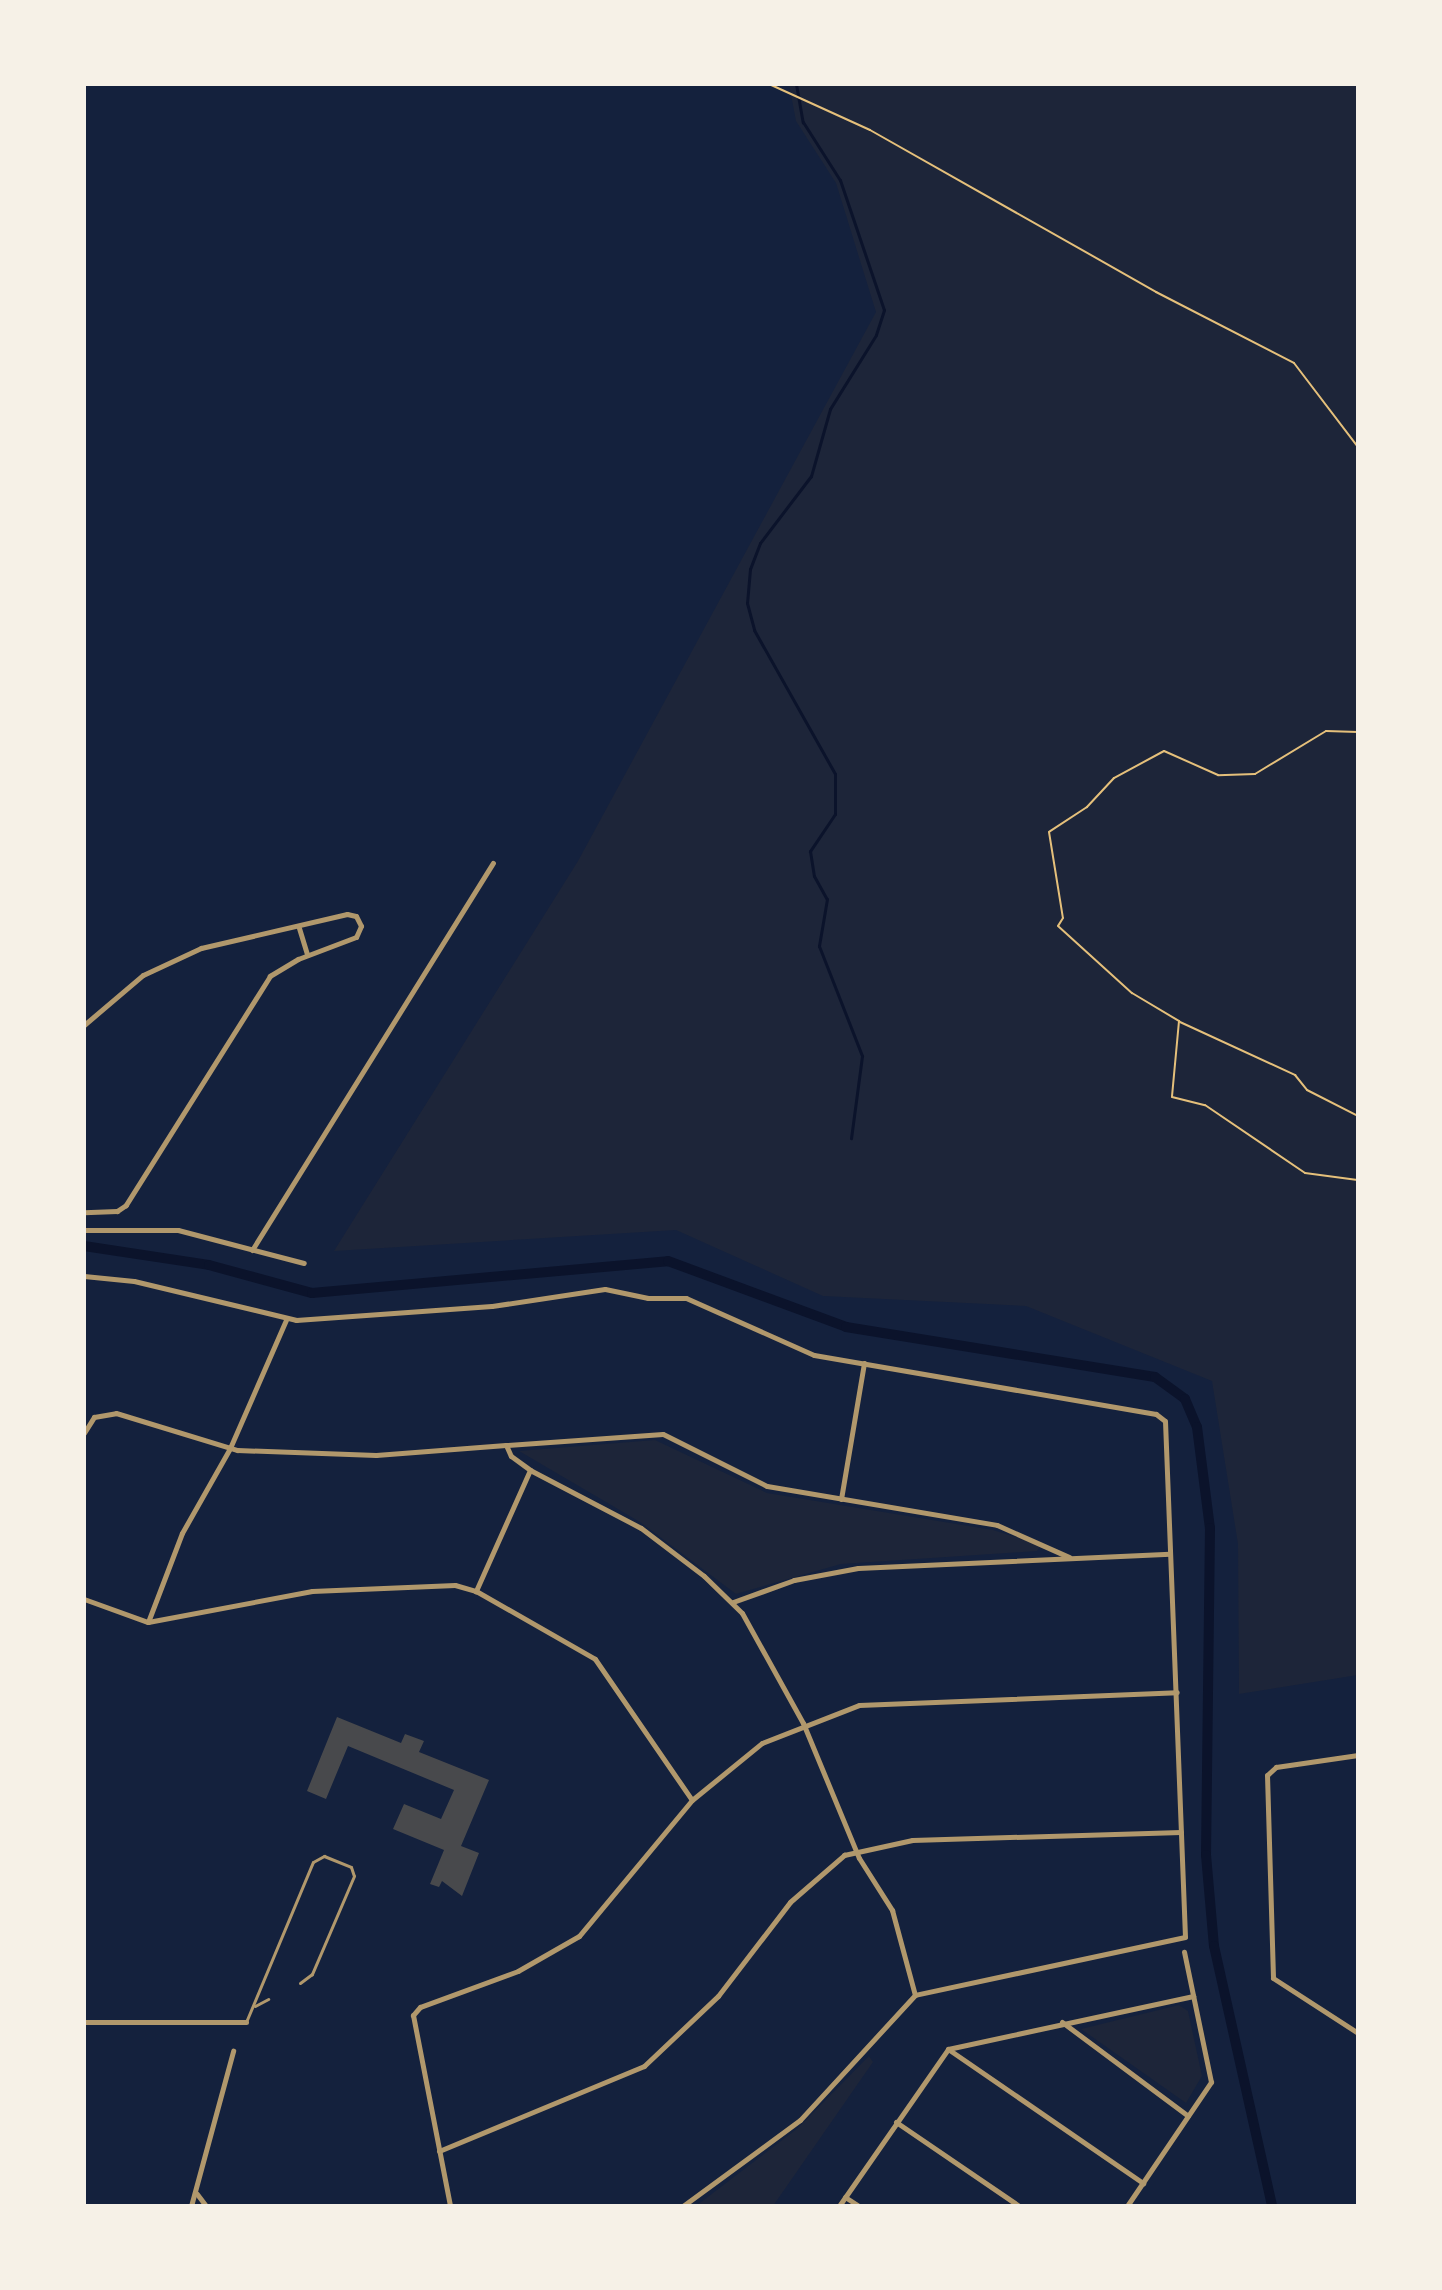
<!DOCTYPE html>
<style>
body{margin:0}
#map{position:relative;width:1442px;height:2290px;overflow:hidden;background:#14213d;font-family:"Space Grotesk",sans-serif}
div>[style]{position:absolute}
.green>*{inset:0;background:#1d2539}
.stream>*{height:3px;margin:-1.5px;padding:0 1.5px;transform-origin:1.5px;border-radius:1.5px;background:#0b132b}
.canal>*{height:10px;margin:-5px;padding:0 5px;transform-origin:5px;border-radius:5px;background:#0b132b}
.building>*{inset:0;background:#48494c}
.path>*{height:2px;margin:-1px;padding:0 1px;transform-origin:1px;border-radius:1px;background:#e5c07b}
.service>*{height:3px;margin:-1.5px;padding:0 1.5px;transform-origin:1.5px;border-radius:1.5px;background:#b1986c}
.minor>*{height:5px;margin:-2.5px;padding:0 2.5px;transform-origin:2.5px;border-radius:2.5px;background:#b1986c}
span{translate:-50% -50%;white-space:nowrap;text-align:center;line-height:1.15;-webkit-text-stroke:6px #f6f1e7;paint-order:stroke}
.frame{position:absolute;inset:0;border:86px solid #f6f1e7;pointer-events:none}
</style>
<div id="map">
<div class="green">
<i style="clip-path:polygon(789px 84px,1358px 84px,1358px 1675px,1239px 1694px,1238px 1544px,1212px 1381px,1026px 1306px,823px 1296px,676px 1230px,334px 1251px,578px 861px,876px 312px,836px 183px,796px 121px)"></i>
<i style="clip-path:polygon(655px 1440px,767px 1493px,993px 1530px,1041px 1545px,1037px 1551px,841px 1564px,736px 1594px,640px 1522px,519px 1451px)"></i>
<i style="clip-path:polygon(1179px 2005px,1188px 2011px,1202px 2076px,1186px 2103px,1081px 2029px)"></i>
<i style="clip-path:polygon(869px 2056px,873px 2062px,773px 2206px,696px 2206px,798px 2128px)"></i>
</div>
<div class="stream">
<i style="left:796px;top:84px;width:39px;rotate:80deg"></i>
<i style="left:803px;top:122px;width:69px;rotate:57.5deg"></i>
<i style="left:840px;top:180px;width:137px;rotate:71.3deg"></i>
<i style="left:884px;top:310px;width:26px;rotate:108deg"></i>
<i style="left:876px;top:335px;width:87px;rotate:121.9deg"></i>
<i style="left:830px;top:409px;width:70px;rotate:105.8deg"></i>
<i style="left:811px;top:476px;width:84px;rotate:127.3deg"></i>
<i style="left:760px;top:543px;width:28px;rotate:111deg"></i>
<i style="left:750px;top:569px;width:34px;rotate:95deg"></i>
<i style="left:747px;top:603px;width:28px;rotate:75deg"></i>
<i style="left:754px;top:630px;width:165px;rotate:60.6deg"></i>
<i style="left:835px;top:774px;width:40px;rotate:90deg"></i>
<i style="left:835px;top:814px;width:45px;rotate:124deg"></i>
<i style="left:810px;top:851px;width:25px;rotate:81deg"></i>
<i style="left:814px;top:876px;width:26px;rotate:61deg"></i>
<i style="left:827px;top:899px;width:48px;rotate:99.7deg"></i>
<i style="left:819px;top:946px;width:118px;rotate:68.6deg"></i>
<i style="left:862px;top:1056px;width:83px;rotate:97.6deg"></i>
</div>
<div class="canal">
<i style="left:84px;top:1246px;width:126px;rotate:8.6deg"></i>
<i style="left:209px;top:1265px;width:107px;rotate:15.2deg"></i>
<i style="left:312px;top:1293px;width:357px;rotate:-5.1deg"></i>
<i style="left:668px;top:1261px;width:190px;rotate:20.3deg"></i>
<i style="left:846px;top:1327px;width:313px;rotate:9.2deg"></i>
<i style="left:1155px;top:1377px;width:37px;rotate:36deg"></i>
<i style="left:1185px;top:1399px;width:30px;rotate:67deg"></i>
<i style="left:1197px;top:1427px;width:102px;rotate:82.7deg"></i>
<i style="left:1210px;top:1528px;width:327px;rotate:90.7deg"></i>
<i style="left:1206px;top:1855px;width:91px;rotate:85deg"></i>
<i style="left:1214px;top:1946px;width:266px;rotate:77.4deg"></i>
</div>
<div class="building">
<i style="clip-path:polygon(337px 1717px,401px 1743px,405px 1734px,424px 1741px,419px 1752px,489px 1780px,461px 1846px,479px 1853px,462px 1896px,442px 1881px,439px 1887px,430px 1884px,444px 1850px,393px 1829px,404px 1804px,441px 1819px,454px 1790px,348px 1746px,326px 1799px,307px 1791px)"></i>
</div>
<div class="path">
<i style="left:769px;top:84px;width:111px;rotate:24.5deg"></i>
<i style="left:870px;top:130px;width:329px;rotate:29.5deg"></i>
<i style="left:1156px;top:292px;width:155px;rotate:27.2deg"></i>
<i style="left:1294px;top:363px;width:106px;rotate:52.7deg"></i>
<i style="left:1358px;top:732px;width:32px;rotate:-178deg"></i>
<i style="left:1326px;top:731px;width:83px;rotate:148.8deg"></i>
<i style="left:1255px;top:774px;width:37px;rotate:178deg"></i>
<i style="left:1218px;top:775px;width:59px;rotate:-156deg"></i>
<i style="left:1164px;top:751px;width:57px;rotate:151.6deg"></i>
<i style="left:1114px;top:778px;width:40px;rotate:133deg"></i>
<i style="left:1087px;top:807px;width:45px;rotate:146.7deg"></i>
<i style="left:1049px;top:832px;width:87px;rotate:80.8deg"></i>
<i style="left:1063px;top:918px;width:9px;rotate:122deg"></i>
<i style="left:1058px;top:926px;width:100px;rotate:42.2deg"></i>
<i style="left:1132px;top:993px;width:55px;rotate:30.8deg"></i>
<i style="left:1179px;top:1021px;width:76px;rotate:95.3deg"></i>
<i style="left:1172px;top:1097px;width:34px;rotate:14deg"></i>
<i style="left:1205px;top:1105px;width:121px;rotate:34.2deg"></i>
<i style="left:1305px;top:1173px;width:53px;rotate:7.5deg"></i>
<i style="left:1180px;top:1022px;width:127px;rotate:24.7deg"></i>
<i style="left:1295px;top:1075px;width:19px;rotate:51deg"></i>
<i style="left:1307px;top:1090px;width:57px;rotate:27deg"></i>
</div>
<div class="service">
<i style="left:255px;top:2006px;width:15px;rotate:-28deg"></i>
<i style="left:246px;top:2022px;width:173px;rotate:-67.3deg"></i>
<i style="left:313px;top:1862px;width:13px;rotate:-29deg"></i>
<i style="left:324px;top:1856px;width:29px;rotate:22deg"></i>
<i style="left:351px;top:1867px;width:9px;rotate:72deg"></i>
<i style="left:354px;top:1876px;width:107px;rotate:113.2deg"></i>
<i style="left:312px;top:1974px;width:15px;rotate:143deg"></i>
</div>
<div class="minor">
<i style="left:299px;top:928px;width:28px;rotate:73deg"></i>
<i style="left:84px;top:1025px;width:77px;rotate:-40.3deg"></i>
<i style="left:143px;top:975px;width:64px;rotate:-25deg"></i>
<i style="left:201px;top:948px;width:150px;rotate:-13.1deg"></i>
<i style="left:347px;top:914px;width:9px;rotate:13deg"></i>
<i style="left:356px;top:916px;width:11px;rotate:63deg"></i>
<i style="left:361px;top:926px;width:12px;rotate:114deg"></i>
<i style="left:356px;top:937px;width:62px;rotate:159.2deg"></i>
<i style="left:298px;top:959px;width:33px;rotate:149deg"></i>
<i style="left:270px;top:976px;width:271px;rotate:122.2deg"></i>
<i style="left:126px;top:1205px;width:11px;rotate:146deg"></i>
<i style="left:117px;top:1211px;width:33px;rotate:178deg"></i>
<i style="left:84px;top:1230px;width:94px"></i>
<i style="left:178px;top:1230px;width:130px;rotate:14.7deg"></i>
<i style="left:252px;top:1250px;width:456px;rotate:-58.1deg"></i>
<i style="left:84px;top:1276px;width:50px;rotate:5.7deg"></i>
<i style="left:134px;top:1281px;width:167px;rotate:13.5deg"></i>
<i style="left:296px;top:1320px;width:196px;rotate:-4.1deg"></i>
<i style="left:492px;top:1306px;width:114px;rotate:-8.6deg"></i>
<i style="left:605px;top:1289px;width:44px;rotate:11.8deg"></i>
<i style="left:648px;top:1298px;width:38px"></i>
<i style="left:686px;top:1298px;width:140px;rotate:24deg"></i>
<i style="left:814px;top:1355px;width:347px;rotate:9.8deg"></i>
<i style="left:1156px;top:1414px;width:11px;rotate:38deg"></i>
<i style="left:1165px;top:1421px;width:516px;rotate:87.78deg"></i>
<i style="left:1185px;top:1937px;width:276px;rotate:167.9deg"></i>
<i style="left:915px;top:1995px;width:170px;rotate:132.6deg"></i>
<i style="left:800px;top:2120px;width:145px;rotate:143.7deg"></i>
<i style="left:84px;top:1433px;width:19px;rotate:-58deg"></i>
<i style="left:94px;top:1417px;width:22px;rotate:-10deg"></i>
<i style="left:116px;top:1413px;width:127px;rotate:17deg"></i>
<i style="left:237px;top:1450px;width:139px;rotate:2.1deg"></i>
<i style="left:376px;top:1455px;width:130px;rotate:-4.4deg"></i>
<i style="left:506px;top:1445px;width:12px;rotate:66deg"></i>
<i style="left:511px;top:1456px;width:24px;rotate:36deg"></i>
<i style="left:530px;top:1470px;width:133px;rotate:114.1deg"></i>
<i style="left:506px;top:1445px;width:157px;rotate:-4deg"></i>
<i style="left:663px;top:1434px;width:116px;rotate:26.6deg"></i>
<i style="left:767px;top:1486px;width:233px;rotate:9.6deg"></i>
<i style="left:997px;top:1525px;width:79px;rotate:24deg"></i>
<i style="left:530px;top:1470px;width:125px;rotate:27.6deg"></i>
<i style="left:641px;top:1528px;width:79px;rotate:37.3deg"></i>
<i style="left:704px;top:1576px;width:53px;rotate:44.2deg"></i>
<i style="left:742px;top:1613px;width:126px;rotate:61deg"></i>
<i style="left:803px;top:1723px;width:146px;rotate:67.5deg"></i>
<i style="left:859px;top:1858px;width:62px;rotate:57.6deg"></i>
<i style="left:892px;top:1910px;width:88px;rotate:74.9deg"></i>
<i style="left:841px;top:1499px;width:138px;rotate:-80.4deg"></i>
<i style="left:84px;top:1599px;width:68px;rotate:19.8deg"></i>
<i style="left:148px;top:1622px;width:167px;rotate:-10.7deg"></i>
<i style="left:312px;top:1591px;width:143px;rotate:-2.4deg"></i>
<i style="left:455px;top:1585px;width:22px;rotate:16deg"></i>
<i style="left:476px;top:1591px;width:137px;rotate:29.7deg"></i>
<i style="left:595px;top:1659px;width:171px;rotate:55.5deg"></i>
<i style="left:692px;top:1800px;width:177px;rotate:129.7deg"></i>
<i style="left:579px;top:1936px;width:70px;rotate:150.2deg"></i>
<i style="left:518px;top:1971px;width:104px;rotate:159.8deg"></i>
<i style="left:420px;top:2007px;width:11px;rotate:131deg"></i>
<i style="left:413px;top:2015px;width:195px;rotate:79deg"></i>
<i style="left:733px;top:1602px;width:65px;rotate:-19.8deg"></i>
<i style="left:794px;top:1580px;width:65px;rotate:-10.6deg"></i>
<i style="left:858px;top:1568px;width:312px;rotate:-2.6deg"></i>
<i style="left:148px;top:1622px;width:95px;rotate:-69.1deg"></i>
<i style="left:182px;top:1533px;width:98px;rotate:-60.5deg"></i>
<i style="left:230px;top:1448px;width:140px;rotate:-66.4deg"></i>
<i style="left:1358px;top:1755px;width:83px;rotate:171.7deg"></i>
<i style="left:1276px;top:1767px;width:12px;rotate:138deg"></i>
<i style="left:1267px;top:1775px;width:203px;rotate:88.3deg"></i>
<i style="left:1273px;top:1978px;width:101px;rotate:32.9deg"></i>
<i style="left:692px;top:1800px;width:90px;rotate:-39.2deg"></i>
<i style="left:762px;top:1743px;width:104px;rotate:-21.4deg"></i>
<i style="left:859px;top:1705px;width:318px;rotate:-2.3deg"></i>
<i style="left:84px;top:2022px;width:162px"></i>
<i style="left:1062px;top:2022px;width:157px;rotate:36.7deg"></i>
<i style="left:948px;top:2049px;width:237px;rotate:34.5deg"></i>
<i style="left:896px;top:2122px;width:149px;rotate:34.3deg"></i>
<i style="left:439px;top:2151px;width:222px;rotate:-22.5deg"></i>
<i style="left:644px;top:2066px;width:102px;rotate:-43.4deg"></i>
<i style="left:718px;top:1996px;width:118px;rotate:-52.5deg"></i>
<i style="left:790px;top:1902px;width:72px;rotate:-41deg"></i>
<i style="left:844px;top:1855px;width:70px;rotate:-12.4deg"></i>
<i style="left:912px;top:1840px;width:269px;rotate:-1.7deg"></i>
<i style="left:197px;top:2194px;width:15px;rotate:53deg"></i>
<i style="left:845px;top:2197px;width:17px;rotate:33deg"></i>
<i style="left:191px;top:2206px;width:161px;rotate:-74.8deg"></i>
<i style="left:839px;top:2206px;width:191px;rotate:-55.2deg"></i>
<i style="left:948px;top:2049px;width:251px;rotate:-12.2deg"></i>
<i style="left:1127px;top:2206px;width:150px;rotate:-55.9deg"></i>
<i style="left:1211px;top:2082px;width:133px;rotate:-101.7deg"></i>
</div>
<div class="frame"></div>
</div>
